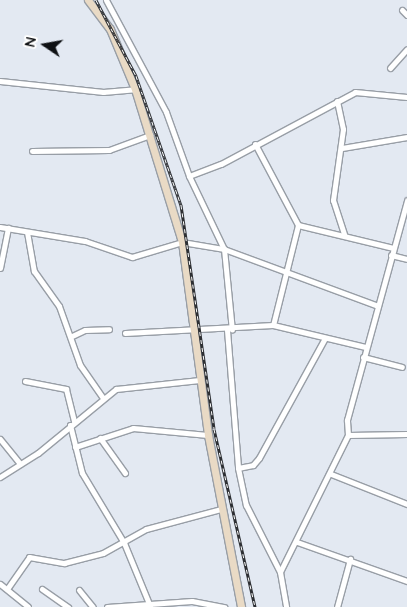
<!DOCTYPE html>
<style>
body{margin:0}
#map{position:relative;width:407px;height:607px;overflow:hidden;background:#e3e9f2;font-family:Quicksand,sans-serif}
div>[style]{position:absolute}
.roads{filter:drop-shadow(1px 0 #989ea6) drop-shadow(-1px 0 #989ea6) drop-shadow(0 1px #989ea6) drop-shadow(0 -1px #989ea6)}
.street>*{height:5px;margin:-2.5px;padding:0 2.5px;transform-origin:2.5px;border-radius:2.5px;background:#fff}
.secondary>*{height:7px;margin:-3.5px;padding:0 3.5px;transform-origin:3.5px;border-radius:3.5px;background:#e9dac5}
.rail>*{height:3px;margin-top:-1.5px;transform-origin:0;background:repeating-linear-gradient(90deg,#fff 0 4px,#2d2f33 0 8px);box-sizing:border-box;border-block:1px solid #2d2f33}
span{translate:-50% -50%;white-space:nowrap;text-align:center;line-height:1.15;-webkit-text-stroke:4.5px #fff;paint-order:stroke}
.north{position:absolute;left:20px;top:20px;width:50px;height:50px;-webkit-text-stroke:4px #fff;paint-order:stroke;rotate:282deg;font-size:14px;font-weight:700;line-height:20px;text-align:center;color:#0f1114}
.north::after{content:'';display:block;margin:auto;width:18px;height:22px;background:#0f1114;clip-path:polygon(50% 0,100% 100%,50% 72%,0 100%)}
</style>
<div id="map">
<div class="roads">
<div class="street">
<i style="left:106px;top:0;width:127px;rotate:61.8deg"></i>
<i style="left:166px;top:112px;width:68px;rotate:70.2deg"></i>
<i style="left:189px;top:176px;width:81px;rotate:64.4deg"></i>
<i style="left:224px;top:249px;width:81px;rotate:84.4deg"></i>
<i style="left:402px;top:10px;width:7px;rotate:45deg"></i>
<i style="left:390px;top:68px;width:25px;rotate:-48deg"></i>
<i style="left:0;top:81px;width:104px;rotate:6.1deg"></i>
<i style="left:103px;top:92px;width:32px;rotate:-5deg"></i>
<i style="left:337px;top:101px;width:29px;rotate:78deg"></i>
<i style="left:343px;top:129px;width:72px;rotate:98deg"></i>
<i style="left:333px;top:200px;width:36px;rotate:72deg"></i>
<i style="left:255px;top:144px;width:92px;rotate:62deg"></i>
<i style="left:298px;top:225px;width:103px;rotate:104deg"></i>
<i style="left:342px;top:148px;width:66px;rotate:-9.6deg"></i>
<i style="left:32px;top:151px;width:77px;rotate:-0.7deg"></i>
<i style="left:109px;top:150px;width:44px;rotate:-20.1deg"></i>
<i style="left:189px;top:176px;width:34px;rotate:-21deg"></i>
<i style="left:221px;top:164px;width:152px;rotate:-28.2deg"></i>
<i style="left:355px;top:92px;width:52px;rotate:5.5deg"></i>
<i style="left:298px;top:225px;width:98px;rotate:13.6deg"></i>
<i style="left:0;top:227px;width:86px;rotate:9.4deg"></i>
<i style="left:85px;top:241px;width:50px;rotate:18.8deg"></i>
<i style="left:132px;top:257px;width:52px;rotate:-16.7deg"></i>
<i style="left:182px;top:242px;width:43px;rotate:9.5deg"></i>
<i style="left:224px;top:249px;width:164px;rotate:20.3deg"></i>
<i style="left:27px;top:232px;width:40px;rotate:80deg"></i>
<i style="left:34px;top:271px;width:43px;rotate:54.5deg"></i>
<i style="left:59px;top:306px;width:63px;rotate:70.4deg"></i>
<i style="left:80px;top:365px;width:40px;rotate:55.1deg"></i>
<i style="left:391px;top:255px;width:16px;rotate:14deg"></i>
<i style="left:0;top:268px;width:41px;rotate:-78.7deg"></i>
<i style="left:227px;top:330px;width:138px;rotate:85.4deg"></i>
<i style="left:238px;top:468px;width:38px;rotate:78deg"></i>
<i style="left:246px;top:505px;width:75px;rotate:63.1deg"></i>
<i style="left:280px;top:572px;width:36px;rotate:80deg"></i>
<i style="left:125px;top:333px;width:148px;rotate:-3.1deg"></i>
<i style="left:273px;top:325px;width:95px;rotate:13.4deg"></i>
<i style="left:72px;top:336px;width:14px;rotate:-25deg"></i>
<i style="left:85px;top:330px;width:24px;rotate:-2deg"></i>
<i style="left:363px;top:357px;width:40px;rotate:14.4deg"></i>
<i style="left:25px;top:381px;width:42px;rotate:11deg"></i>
<i style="left:66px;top:389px;width:34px;rotate:76deg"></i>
<i style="left:70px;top:425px;width:49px;rotate:76deg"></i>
<i style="left:82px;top:473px;width:82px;rotate:59deg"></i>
<i style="left:124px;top:543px;width:68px;rotate:67.6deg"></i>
<i style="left:348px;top:435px;width:59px;rotate:-1deg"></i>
<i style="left:100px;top:438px;width:43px;rotate:54.5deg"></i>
<i style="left:0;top:439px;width:32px;rotate:51deg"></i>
<i style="left:75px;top:447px;width:61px;rotate:-18.1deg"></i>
<i style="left:133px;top:428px;width:75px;rotate:5.3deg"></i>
<i style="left:238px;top:468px;width:15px;rotate:-11deg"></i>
<i style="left:253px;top:465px;width:9px;rotate:-49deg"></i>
<i style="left:259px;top:458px;width:137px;rotate:-61.2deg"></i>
<i style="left:331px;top:474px;width:82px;rotate:21.5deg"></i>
<i style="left:0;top:477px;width:45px;rotate:-32.3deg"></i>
<i style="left:38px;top:453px;width:101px;rotate:-39.4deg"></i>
<i style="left:116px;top:389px;width:84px;rotate:-6.1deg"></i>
<i style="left:297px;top:542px;width:117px;rotate:19.5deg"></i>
<i style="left:280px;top:572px;width:153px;rotate:-63.6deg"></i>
<i style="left:348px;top:435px;width:15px;rotate:-94deg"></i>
<i style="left:347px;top:420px;width:228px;rotate:-74.7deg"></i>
<i style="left:0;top:584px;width:36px;rotate:39deg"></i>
<i style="left:7px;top:589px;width:39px;rotate:-55deg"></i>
<i style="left:29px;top:557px;width:36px;rotate:10deg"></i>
<i style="left:64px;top:563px;width:40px;rotate:-14.4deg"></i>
<i style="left:103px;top:553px;width:49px;rotate:-29.2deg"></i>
<i style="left:146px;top:529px;width:78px;rotate:-14.9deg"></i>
<i style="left:42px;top:589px;width:32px;rotate:35deg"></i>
<i style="left:79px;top:590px;width:22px;rotate:51deg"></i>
<i style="left:107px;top:607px;width:85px;rotate:-4deg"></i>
<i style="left:192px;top:601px;width:33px;rotate:11deg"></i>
<i style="left:337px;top:607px;width:50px;rotate:-74.8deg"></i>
</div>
<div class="secondary">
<i style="left:88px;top:0;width:36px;rotate:53deg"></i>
<i style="left:110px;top:29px;width:65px;rotate:67.4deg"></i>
<i style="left:135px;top:89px;width:160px;rotate:72.9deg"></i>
<i style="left:182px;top:242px;width:195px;rotate:82.3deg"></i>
<i style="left:208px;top:435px;width:175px;rotate:79.1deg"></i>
</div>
</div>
<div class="rail">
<i style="left:96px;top:0;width:86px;rotate:62.2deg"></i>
<i style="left:136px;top:76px;width:137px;rotate:70.8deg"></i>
<i style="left:181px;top:205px;width:226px;rotate:81.6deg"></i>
<i style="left:214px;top:429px;width:183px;rotate:77deg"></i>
</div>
<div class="north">N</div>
</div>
